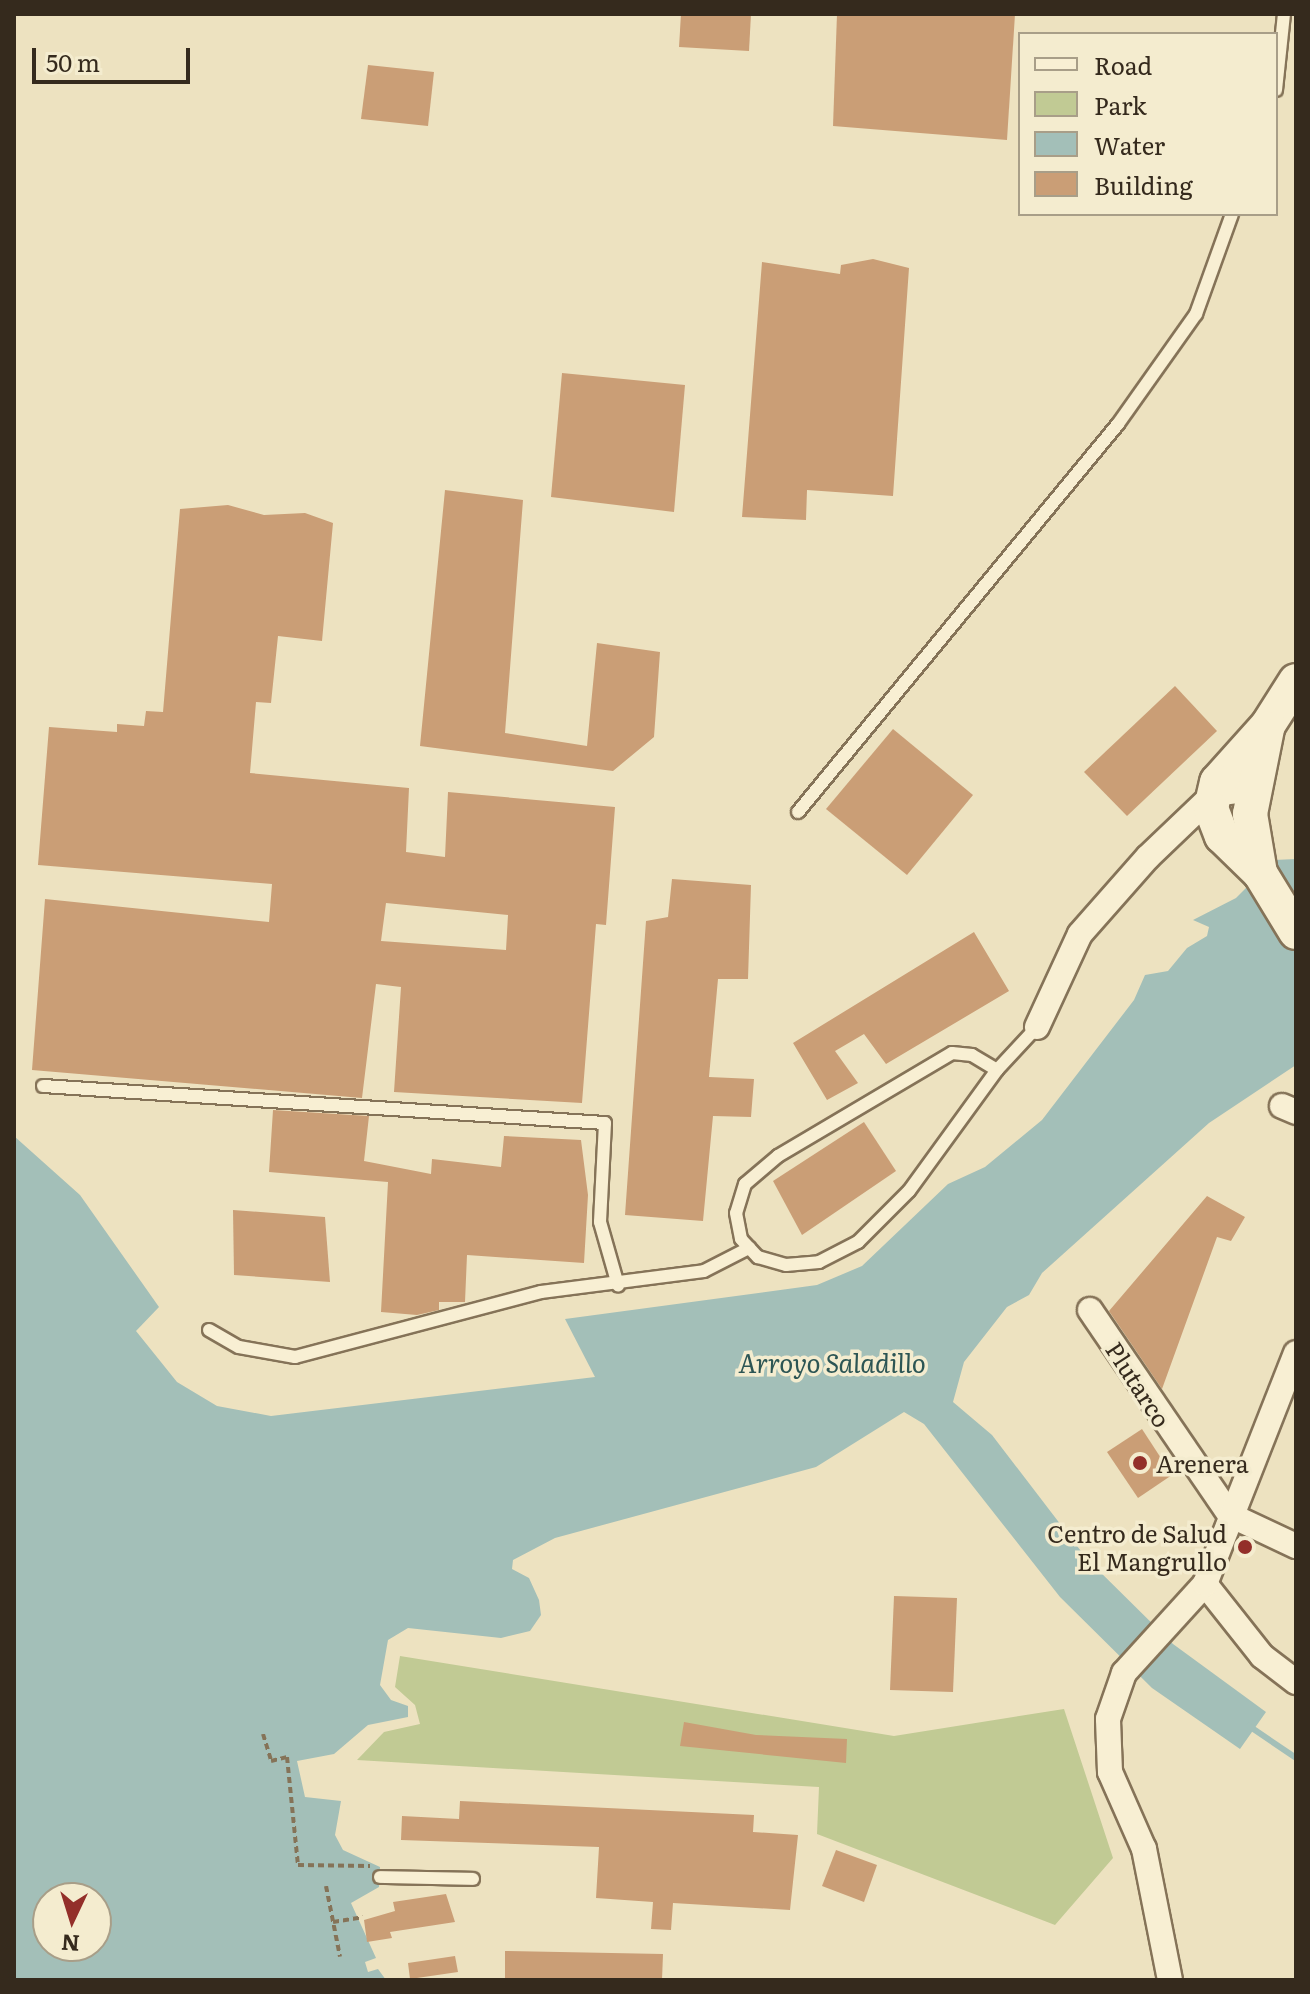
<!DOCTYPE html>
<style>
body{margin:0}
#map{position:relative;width:1310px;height:1994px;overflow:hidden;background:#ede2c0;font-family:Literata,serif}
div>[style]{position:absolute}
.green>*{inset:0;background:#c1ca94}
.water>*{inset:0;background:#a3bfb8}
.stream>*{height:6px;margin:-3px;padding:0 3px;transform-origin:3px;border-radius:3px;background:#a3bfb8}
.building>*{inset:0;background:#ca9e76}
.path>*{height:4px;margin-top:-2px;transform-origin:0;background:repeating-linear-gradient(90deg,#857358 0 6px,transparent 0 10px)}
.roads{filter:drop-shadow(2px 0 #857358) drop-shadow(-2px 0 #857358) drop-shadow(0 2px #857358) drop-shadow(0 -2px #857358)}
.lane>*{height:12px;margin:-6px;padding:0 6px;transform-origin:6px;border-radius:6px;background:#f8efd3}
.street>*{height:24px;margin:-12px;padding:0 12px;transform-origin:12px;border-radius:12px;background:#f8efd3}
.secondary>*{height:34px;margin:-17px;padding:0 17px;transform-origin:17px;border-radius:17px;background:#f8efd3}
.dots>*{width:22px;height:22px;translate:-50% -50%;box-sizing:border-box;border:4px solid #f4eccf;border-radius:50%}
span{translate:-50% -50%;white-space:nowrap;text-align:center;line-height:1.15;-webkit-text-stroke:7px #f4eccf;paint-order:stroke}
.street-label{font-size:24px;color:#352a1d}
.poi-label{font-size:24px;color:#352a1d}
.left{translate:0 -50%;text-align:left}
.right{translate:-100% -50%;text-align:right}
.water-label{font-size:26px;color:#2c5554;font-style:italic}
.frame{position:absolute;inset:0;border:16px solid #352a1d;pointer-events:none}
.legend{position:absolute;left:1018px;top:32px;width:260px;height:184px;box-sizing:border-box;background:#f4eccf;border:2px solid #a89e88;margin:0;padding:10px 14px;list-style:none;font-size:24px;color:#352a1d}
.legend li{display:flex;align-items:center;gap:16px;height:40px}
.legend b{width:40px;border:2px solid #a89e88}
.north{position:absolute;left:32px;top:1882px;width:80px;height:80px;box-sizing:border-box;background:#f4eccf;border:2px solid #a89e88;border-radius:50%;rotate:184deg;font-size:22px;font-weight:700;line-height:32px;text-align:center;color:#352a1d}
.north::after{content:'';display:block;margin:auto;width:28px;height:36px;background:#932f2a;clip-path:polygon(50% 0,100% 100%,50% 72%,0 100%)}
.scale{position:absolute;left:32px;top:48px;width:158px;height:36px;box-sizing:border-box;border:4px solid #352a1d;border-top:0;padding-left:10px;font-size:24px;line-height:28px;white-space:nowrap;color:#352a1d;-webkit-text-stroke:6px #f4eccf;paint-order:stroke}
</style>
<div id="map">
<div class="green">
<i style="clip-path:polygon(400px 1656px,894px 1736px,1064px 1709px,1113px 1858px,1055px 1925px,817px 1834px,819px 1787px,357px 1760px,384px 1732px,420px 1724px,415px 1705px,395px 1687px)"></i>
</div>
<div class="water">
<i style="clip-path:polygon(evenodd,1296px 859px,1296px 1065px,1209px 1123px,1042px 1273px,1029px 1295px,1007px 1307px,964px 1362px,953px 1402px,992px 1435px,1087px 1559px,1173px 1644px,1266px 1712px,1240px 1749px,1152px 1688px,1060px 1597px,924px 1424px,904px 1412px,816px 1467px,555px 1538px,513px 1560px,512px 1569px,529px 1578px,539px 1600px,541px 1615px,530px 1631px,501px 1638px,408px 1628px,388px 1640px,380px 1685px,391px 1700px,408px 1706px,408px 1717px,368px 1725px,334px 1754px,297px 1761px,305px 1797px,341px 1801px,335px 1835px,343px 1850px,380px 1867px,379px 1887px,351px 1903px,376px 1958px,365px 1962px,368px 1972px,378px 1969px,386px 1980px,14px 1980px,14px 1136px,80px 1195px,159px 1307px,136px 1331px,177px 1382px,217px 1406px,271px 1416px,595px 1377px,565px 1319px,817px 1285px,862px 1266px,948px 1184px,985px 1167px,1042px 1120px,1134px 1000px,1145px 975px,1168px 971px,1187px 948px,1207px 936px,1209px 927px,1193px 920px,1236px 898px,1274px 860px,1296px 859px,48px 1898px,96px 1898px,96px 1946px,48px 1946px,48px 1898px)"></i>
</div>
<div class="stream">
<i style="left:1249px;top:1726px;width:57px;rotate:34.2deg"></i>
</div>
<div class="building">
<i style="clip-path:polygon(681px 14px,751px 14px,749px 51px,679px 47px)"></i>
<i style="clip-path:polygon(837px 14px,1015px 14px,1007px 140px,833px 126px)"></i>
<i style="clip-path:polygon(368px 65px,434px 72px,428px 126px,361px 119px)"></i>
<i style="clip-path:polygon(873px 259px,909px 268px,893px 496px,807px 490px,806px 520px,742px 517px,762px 262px,840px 274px,841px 265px)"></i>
<i style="clip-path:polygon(562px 373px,685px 385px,674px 512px,551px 497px)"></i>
<i style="clip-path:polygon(445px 490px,523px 500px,505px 733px,587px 746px,597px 643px,660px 652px,654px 737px,613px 771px,420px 746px)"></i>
<i style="clip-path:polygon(evenodd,228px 505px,264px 515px,305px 513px,333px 523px,322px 641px,278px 636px,271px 703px,256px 702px,250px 773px,409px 788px,406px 852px,445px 857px,448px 792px,615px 807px,606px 925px,596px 924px,582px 1103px,394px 1092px,401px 987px,376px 984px,362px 1098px,32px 1070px,45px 899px,269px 922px,272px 884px,38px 865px,49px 727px,117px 732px,117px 724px,144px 726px,146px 711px,163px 712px,180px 509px,228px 505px,386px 903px,508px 915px,506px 950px,381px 941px,386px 903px)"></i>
<i style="clip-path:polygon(1175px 686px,1217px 731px,1127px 816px,1084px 772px)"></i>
<i style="clip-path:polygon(893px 729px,973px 795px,907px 875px,826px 809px)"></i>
<i style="clip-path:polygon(672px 879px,751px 885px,748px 979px,718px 979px,709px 1077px,754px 1079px,751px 1117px,713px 1116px,703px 1221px,625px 1215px,646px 921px,668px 917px)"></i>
<i style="clip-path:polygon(974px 932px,1009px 991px,886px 1064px,864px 1034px,835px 1051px,858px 1083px,827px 1100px,793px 1043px)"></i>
<i style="clip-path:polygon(273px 1110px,369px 1116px,364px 1161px,431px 1174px,432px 1159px,501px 1167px,504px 1136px,581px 1140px,588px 1195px,584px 1263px,467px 1255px,465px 1302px,439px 1302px,439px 1310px,417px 1315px,381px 1312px,388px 1182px,269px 1172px)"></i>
<i style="clip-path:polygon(864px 1122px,896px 1171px,802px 1235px,773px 1181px)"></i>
<i style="clip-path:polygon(1207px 1196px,1245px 1217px,1231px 1241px,1217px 1237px,1162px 1389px,1109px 1311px)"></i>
<i style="clip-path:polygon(233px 1210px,325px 1217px,330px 1282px,234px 1275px)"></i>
<i style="clip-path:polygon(1142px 1429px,1172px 1475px,1138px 1498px,1107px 1452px)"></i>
<i style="clip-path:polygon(894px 1596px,957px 1598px,953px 1692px,890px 1690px)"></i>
<i style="clip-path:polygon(684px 1722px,756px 1735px,847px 1739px,846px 1763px,680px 1746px)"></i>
<i style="clip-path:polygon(460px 1801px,754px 1815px,753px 1832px,798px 1835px,790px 1910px,673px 1903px,671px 1930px,651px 1929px,653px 1902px,596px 1898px,599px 1847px,401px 1840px,402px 1816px,459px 1819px)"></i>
<i style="clip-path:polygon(836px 1850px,877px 1865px,864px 1902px,822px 1886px)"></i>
<i style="clip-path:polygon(446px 1894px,455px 1922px,390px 1932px,392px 1938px,367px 1942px,364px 1920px,395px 1911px,393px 1902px)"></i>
<i style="clip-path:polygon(505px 1951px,663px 1954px,662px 1980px,505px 1980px)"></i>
<i style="clip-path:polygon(455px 1956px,458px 1972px,410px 1979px,408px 1963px)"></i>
</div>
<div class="path">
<i style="left:263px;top:1734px;width:28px;rotate:73deg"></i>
<i style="left:271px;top:1761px;width:16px;rotate:-14deg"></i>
<i style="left:287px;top:1757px;width:109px;rotate:84.2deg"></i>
<i style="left:298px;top:1865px;width:72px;rotate:0.8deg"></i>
<i style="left:326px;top:1886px;width:72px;rotate:78.8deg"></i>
<i style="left:333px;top:1922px;width:30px;rotate:-9deg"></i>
</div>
<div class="roads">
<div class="lane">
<i style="left:1276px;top:90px;width:76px;rotate:-84deg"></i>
<i style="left:798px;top:812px;width:503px;rotate:-50.49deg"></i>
<i style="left:1118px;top:424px;width:135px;rotate:-54.7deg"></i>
<i style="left:1196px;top:314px;width:106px;rotate:-70.2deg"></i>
<i style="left:997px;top:1070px;width:29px;rotate:-149deg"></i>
<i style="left:972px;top:1055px;width:20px;rotate:-174deg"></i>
<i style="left:952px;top:1053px;width:202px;rotate:149.4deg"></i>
<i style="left:778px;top:1156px;width:43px;rotate:139.7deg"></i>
<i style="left:745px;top:1184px;width:30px;rotate:107deg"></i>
<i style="left:736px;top:1213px;width:26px;rotate:79deg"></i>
<i style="left:741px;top:1239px;width:25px;rotate:47deg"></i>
<i style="left:758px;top:1257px;width:29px;rotate:16deg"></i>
<i style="left:786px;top:1265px;width:33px;rotate:-5deg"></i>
<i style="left:819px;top:1262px;width:44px;rotate:-27.1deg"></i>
<i style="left:858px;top:1242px;width:72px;rotate:-45deg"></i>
<i style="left:909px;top:1191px;width:150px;rotate:-54deg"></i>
<i style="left:997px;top:1070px;width:59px;rotate:-47.1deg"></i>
<i style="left:43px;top:1086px;width:563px;rotate:3.77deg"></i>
<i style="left:605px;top:1123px;width:99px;rotate:92.9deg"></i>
<i style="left:600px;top:1222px;width:66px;rotate:74.1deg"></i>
<i style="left:209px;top:1330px;width:34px;rotate:30deg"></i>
<i style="left:239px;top:1347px;width:57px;rotate:10.1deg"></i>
<i style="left:295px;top:1357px;width:254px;rotate:-14.8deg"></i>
<i style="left:541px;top:1292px;width:164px;rotate:-7.3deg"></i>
<i style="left:704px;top:1271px;width:51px;rotate:-27.1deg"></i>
<i style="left:380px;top:1877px;width:93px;rotate:1.2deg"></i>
</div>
<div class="street">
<i style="left:1037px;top:1027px;width:102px;rotate:-65.2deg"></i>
<i style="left:1080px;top:934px;width:103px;rotate:-48.6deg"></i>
<i style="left:1148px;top:857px;width:91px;rotate:-43.7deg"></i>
<i style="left:1214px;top:794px;width:25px;rotate:-7deg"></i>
<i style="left:1239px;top:791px;width:14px;rotate:30deg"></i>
<i style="left:1282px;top:1106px;width:15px;rotate:23deg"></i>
<i style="left:1090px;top:1310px;width:248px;rotate:55.7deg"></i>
<i style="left:1230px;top:1515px;width:73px;rotate:25.2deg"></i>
<i style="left:1205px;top:1584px;width:92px;rotate:51.6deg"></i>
<i style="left:1262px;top:1656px;width:43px;rotate:37.4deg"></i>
<i style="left:1170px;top:1980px;width:134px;rotate:-101.2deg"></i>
<i style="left:1144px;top:1849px;width:84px;rotate:-113.8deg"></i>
<i style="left:1110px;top:1772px;width:53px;rotate:-92.2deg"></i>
<i style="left:1108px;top:1719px;width:49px;rotate:-70.8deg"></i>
<i style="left:1124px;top:1673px;width:120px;rotate:-47.7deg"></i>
<i style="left:1205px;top:1584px;width:248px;rotate:-68.5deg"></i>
</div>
<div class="secondary">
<i style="left:1296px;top:681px;width:52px;rotate:122.5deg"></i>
<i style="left:1268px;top:725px;width:76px;rotate:131.8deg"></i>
<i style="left:1217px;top:782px;width:27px;rotate:103deg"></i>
<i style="left:1211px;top:808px;width:30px;rotate:69deg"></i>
<i style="left:1222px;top:836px;width:53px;rotate:44.2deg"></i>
<i style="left:1260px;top:873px;width:69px;rotate:58.6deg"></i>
<i style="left:1260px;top:873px;width:60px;rotate:-99.6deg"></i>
<i style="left:1250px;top:814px;width:87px;rotate:-78.7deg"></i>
</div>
</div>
<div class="dots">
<i style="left:1140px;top:1463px;background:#932f2a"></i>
<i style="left:1245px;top:1547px;background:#932f2a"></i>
</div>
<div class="street-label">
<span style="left:1139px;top:1384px;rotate:57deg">Plutarco</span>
</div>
<div class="poi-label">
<span class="left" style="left:1156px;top:1463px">Arenera</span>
<span class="right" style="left:1227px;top:1547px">Centro de Salud<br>El Mangrullo</span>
</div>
<div class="water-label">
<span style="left:832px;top:1362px">Arroyo Saladillo</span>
</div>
<div class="frame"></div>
<ul class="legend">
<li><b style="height:10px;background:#f8efd3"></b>Road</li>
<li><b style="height:22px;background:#c1ca94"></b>Park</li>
<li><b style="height:22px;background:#a3bfb8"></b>Water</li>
<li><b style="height:22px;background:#ca9e76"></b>Building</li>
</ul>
<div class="north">N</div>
<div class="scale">50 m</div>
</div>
